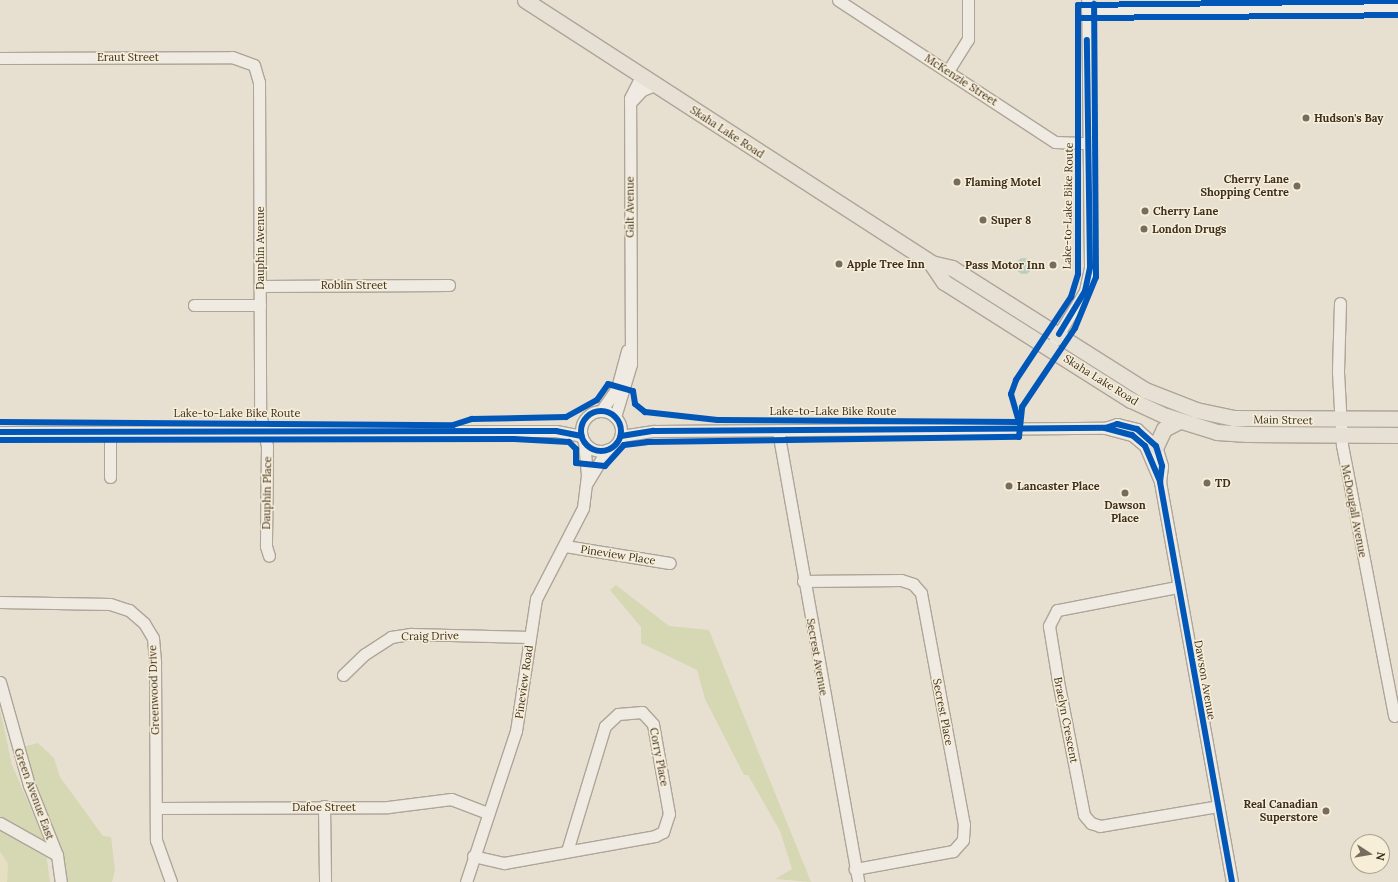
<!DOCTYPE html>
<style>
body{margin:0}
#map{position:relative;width:1398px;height:882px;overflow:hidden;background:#e7e0d1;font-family:Lora,serif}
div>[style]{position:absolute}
.farmland>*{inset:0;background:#e6dfc2}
.green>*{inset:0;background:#d6d7b3}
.water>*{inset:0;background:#bcccc2}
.round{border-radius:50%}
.roads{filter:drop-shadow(1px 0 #ada599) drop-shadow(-1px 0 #ada599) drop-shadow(0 1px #ada599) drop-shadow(0 -1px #ada599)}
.minor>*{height:11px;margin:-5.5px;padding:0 5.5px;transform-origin:5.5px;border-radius:5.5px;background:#efebe3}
.minor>.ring{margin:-5.5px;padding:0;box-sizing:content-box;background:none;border:11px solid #efebe3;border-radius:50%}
.major>*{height:15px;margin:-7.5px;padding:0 7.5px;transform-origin:7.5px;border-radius:7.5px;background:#e6e1d4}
.cycleway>*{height:6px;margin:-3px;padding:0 3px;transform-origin:3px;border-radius:3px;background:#0057b8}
.cycleway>.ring{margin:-3px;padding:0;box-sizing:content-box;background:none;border:6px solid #0057b8;border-radius:50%}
.dots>*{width:11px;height:11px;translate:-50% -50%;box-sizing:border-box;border:2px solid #f7eed8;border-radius:50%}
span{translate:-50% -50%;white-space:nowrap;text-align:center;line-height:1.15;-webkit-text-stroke:3px #f7eed8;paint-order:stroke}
.street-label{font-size:11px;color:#3d2e20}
.poi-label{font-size:11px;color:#3d2e20;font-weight:700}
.left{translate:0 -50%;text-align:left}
.right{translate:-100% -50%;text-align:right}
.north{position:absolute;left:1350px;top:834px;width:40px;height:40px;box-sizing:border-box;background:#f7eed8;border:1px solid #ada18e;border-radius:50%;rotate:102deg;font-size:11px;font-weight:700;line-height:16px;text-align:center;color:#3d2e20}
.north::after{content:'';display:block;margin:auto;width:14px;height:18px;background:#786c5e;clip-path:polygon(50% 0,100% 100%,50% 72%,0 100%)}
</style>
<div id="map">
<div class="farmland">
<i style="clip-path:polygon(0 851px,8px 864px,7px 882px,0 882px)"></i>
</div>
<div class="green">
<i style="clip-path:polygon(616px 585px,669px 626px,709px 630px,811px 882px,775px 879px,792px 869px,780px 831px,748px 775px,744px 775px,705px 699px,697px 670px,641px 643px,641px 627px,610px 590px)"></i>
<i style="clip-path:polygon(0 709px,12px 765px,44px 839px,50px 882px,7px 882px,8px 864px,0 851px)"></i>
<i style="clip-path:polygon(38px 743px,54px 758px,60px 777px,103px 836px,111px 837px,115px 870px,112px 882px,66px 882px,61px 849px,34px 787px,23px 747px)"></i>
</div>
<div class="water">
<i class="round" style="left:1016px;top:258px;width:16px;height:16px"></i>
</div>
<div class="roads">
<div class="minor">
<i style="left:838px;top:0;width:259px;rotate:33.2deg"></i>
<i style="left:1055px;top:142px;width:33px;rotate:2deg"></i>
<i style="left:1087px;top:10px;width:311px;rotate:-0.4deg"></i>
<i style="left:0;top:58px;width:232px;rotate:-0.2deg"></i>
<i style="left:232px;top:57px;width:23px;rotate:20deg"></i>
<i style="left:254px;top:65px;width:18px;rotate:74deg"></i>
<i style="left:259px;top:82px;width:331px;rotate:89.8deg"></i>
<i style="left:260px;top:413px;width:34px;rotate:78deg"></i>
<i style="left:267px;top:446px;width:100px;rotate:90.6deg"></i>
<i style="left:266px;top:546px;width:10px;rotate:73deg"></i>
<i style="left:948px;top:71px;width:38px;rotate:-58deg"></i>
<i style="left:968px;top:39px;width:39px;rotate:-90deg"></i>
<i style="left:630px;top:103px;width:18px;rotate:-47deg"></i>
<i style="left:642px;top:90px;width:14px;rotate:-21deg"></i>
<i style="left:260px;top:286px;width:189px;rotate:-0.3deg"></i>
<i style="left:1340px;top:303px;width:69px;rotate:91.7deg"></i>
<i style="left:1338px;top:372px;width:73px;rotate:86.9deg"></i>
<i style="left:1342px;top:445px;width:276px;rotate:79.1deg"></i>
<i style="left:194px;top:305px;width:66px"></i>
<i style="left:1055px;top:340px;width:57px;rotate:-58.5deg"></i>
<i style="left:1085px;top:291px;width:25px;rotate:-78deg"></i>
<i style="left:1090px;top:267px;width:267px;rotate:-90.6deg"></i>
<i style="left:601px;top:411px;width:28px;rotate:-55deg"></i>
<i style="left:617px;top:388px;width:39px;rotate:-75deg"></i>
<i class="ring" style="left:581px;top:411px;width:29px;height:29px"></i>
<i style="left:615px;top:417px;width:55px;rotate:-73.2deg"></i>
<i style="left:631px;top:364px;width:266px;rotate:-90.2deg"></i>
<i style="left:630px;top:98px;width:25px;rotate:-63deg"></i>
<i style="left:1105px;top:428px;width:28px;rotate:15deg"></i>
<i style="left:1132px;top:435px;width:17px;rotate:40deg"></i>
<i style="left:1145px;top:446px;width:39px;rotate:67deg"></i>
<i style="left:1160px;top:482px;width:406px;rotate:79.8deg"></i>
<i style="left:778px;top:431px;width:458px;rotate:79.9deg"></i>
<i style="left:0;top:432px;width:556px;rotate:-0.1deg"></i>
<i style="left:556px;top:431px;width:26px;rotate:11deg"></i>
<i style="left:621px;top:436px;width:33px;rotate:-9deg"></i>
<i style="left:654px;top:431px;width:451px;rotate:-0.4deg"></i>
<i style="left:1105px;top:428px;width:13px;rotate:-18deg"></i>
<i style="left:1117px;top:424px;width:21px;rotate:14deg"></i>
<i style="left:1137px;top:429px;width:25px;rotate:42deg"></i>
<i style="left:1156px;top:446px;width:21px;rotate:73deg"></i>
<i style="left:1162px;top:466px;width:16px;rotate:97deg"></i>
<i style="left:110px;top:477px;width:45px;rotate:-90deg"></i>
<i style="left:587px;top:483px;width:39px;rotate:-59deg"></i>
<i style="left:565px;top:546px;width:106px;rotate:9.2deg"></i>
<i style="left:803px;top:581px;width:98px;rotate:-0.6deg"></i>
<i style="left:901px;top:580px;width:13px;rotate:18deg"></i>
<i style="left:913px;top:584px;width:12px;rotate:48deg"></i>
<i style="left:921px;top:593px;width:235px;rotate:79.5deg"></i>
<i style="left:964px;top:824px;width:16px;rotate:94deg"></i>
<i style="left:963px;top:840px;width:15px;rotate:132deg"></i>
<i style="left:953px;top:851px;width:100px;rotate:169.6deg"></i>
<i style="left:1177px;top:587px;width:122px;rotate:169.1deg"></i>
<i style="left:1057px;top:610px;width:18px;rotate:117deg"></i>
<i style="left:1049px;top:626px;width:56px;rotate:80.7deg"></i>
<i style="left:1058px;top:681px;width:136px;rotate:79deg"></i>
<i style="left:1084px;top:815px;width:11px;rotate:49deg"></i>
<i style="left:1091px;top:823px;width:9px;rotate:18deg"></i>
<i style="left:1100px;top:826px;width:120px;rotate:-9.6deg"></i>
<i style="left:0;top:602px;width:110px;rotate:1deg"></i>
<i style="left:110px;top:604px;width:20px;rotate:18deg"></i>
<i style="left:129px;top:610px;width:20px;rotate:41deg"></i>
<i style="left:144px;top:623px;width:17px;rotate:59deg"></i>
<i style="left:153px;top:638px;width:25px;rotate:85deg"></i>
<i style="left:155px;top:663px;width:177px;rotate:89.7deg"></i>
<i style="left:156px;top:840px;width:45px;rotate:70.3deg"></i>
<i style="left:343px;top:675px;width:30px;rotate:-44deg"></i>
<i style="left:365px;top:654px;width:31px;rotate:-33deg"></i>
<i style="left:391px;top:637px;width:20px;rotate:-9deg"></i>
<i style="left:411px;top:634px;width:119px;rotate:1.4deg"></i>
<i style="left:0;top:682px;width:107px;rotate:74.3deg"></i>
<i style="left:29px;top:785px;width:75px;rotate:68.2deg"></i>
<i style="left:57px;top:855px;width:27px;rotate:82deg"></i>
<i style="left:324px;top:806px;width:76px;rotate:89.2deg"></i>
<i style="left:156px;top:808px;width:232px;rotate:-0.2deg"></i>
<i style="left:388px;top:807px;width:64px;rotate:-7.2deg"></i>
<i style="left:451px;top:799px;width:40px;rotate:21deg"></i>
<i style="left:0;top:823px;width:65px;rotate:29.3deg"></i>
<i style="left:473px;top:856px;width:32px;rotate:13deg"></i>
<i style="left:504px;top:863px;width:153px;rotate:-10.1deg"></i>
<i style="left:655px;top:836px;width:9px;rotate:-27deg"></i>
<i style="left:663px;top:832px;width:19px;rotate:-72deg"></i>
<i style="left:669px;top:814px;width:91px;rotate:-100.1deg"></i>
<i style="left:653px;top:724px;width:16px;rotate:-133deg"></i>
<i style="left:642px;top:712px;width:24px;rotate:175deg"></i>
<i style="left:618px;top:714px;width:18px;rotate:137deg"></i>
<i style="left:605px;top:726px;width:131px;rotate:106.9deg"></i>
<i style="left:466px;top:882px;width:159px;rotate:-71.7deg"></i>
<i style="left:516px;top:731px;width:134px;rotate:-81.4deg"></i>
<i style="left:536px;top:599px;width:102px;rotate:-62.7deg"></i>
<i style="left:583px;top:508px;width:33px;rotate:-83deg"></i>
<i style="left:587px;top:475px;width:34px;rotate:-95deg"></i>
</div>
<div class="major">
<i style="left:525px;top:0;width:484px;rotate:32.9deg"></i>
<i style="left:931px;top:263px;width:22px;rotate:13deg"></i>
<i style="left:952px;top:268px;width:228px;rotate:32.3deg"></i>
<i style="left:1145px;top:390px;width:55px;rotate:21.4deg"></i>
<i style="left:1196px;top:410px;width:39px;rotate:12deg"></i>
<i style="left:1234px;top:418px;width:164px;rotate:0.3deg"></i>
<i style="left:931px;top:263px;width:23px;rotate:56deg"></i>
<i style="left:944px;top:282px;width:221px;rotate:32.3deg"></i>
<i style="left:1131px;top:400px;width:38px;rotate:25deg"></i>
<i style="left:1166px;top:416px;width:53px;rotate:17.4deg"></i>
<i style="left:1217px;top:432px;width:30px;rotate:4deg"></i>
<i style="left:1247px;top:434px;width:151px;rotate:0.4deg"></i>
<i style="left:1156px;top:446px;width:19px;rotate:-65deg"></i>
<i style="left:1164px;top:429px;width:17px;rotate:-28deg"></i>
</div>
</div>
<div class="cycleway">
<i style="left:1078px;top:18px;width:320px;rotate:-0.5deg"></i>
<i style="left:1059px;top:334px;width:50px;rotate:-58.8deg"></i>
<i style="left:1085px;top:291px;width:25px;rotate:-78deg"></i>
<i style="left:1090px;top:267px;width:227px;rotate:-90.8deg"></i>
<i class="ring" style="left:581px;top:411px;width:34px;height:34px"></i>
<i style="left:0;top:422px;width:453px;rotate:0.4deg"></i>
<i style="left:453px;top:425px;width:20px;rotate:-18deg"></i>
<i style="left:472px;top:419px;width:94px;rotate:-1.2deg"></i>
<i style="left:566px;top:417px;width:35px;rotate:-29deg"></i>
<i style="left:597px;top:400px;width:19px;rotate:-55deg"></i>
<i style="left:608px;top:384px;width:26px;rotate:16deg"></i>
<i style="left:633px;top:391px;width:13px;rotate:81deg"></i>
<i style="left:635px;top:404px;width:13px;rotate:39deg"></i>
<i style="left:645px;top:412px;width:73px;rotate:6.3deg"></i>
<i style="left:718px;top:420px;width:301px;rotate:0.4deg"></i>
<i style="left:1019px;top:422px;width:29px;rotate:-106deg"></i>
<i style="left:1011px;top:394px;width:15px;rotate:-70deg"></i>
<i style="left:1016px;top:380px;width:100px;rotate:-56.5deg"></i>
<i style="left:1071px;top:297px;width:24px;rotate:-73deg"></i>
<i style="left:1078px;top:274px;width:269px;rotate:-90deg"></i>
<i style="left:1078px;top:5px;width:320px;rotate:-0.7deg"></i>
<i style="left:1105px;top:428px;width:28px;rotate:15deg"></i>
<i style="left:1132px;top:435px;width:17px;rotate:40deg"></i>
<i style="left:1145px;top:446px;width:39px;rotate:67deg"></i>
<i style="left:1160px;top:482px;width:406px;rotate:79.8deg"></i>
<i style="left:0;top:432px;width:556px;rotate:-0.1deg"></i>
<i style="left:556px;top:431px;width:26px;rotate:11deg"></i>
<i style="left:621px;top:436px;width:33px;rotate:-9deg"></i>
<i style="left:654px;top:431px;width:451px;rotate:-0.4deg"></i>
<i style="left:1105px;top:428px;width:13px;rotate:-18deg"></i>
<i style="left:1117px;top:424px;width:21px;rotate:14deg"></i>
<i style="left:1137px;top:429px;width:25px;rotate:42deg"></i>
<i style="left:1156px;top:446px;width:21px;rotate:73deg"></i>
<i style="left:1162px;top:466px;width:16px;rotate:97deg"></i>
<i style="left:0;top:440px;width:514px;rotate:-0.11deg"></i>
<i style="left:514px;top:439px;width:55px;rotate:3.1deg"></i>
<i style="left:569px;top:442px;width:10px;rotate:45deg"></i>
<i style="left:576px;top:449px;width:14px;rotate:90deg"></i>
<i style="left:576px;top:463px;width:29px;rotate:6deg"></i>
<i style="left:605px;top:466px;width:28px;rotate:-48deg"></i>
<i style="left:624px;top:445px;width:23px;rotate:-7deg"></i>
<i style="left:647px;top:442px;width:372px;rotate:-0.8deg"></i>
<i style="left:1019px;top:437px;width:30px;rotate:-84deg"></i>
<i style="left:1022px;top:407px;width:95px;rotate:-56.1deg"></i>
<i style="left:1075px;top:328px;width:55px;rotate:-67.6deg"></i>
<i style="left:1096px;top:277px;width:273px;rotate:-90.4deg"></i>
</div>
<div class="dots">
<i style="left:1306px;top:118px;background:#786c5e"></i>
<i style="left:957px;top:182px;background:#786c5e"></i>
<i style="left:1297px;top:186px;background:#786c5e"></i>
<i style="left:1145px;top:211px;background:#786c5e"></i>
<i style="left:983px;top:220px;background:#786c5e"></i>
<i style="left:1144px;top:229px;background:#786c5e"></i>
<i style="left:839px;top:264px;background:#786c5e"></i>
<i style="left:1053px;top:265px;background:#786c5e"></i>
<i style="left:1207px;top:483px;background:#786c5e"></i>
<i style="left:1009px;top:486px;background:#786c5e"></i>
<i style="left:1125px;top:493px;background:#786c5e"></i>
<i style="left:1326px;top:811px;background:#786c5e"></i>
</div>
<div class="street-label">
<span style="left:128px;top:57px">Eraut Street</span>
<span style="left:961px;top:80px;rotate:33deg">McKenzie Street</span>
<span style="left:727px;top:132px;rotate:33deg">Skaha Lake Road</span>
<span style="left:1068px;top:206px;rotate:-89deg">Lake-to-Lake Bike Route</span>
<span style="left:630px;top:207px;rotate:-90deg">Galt Avenue</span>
<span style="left:260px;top:248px;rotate:-90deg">Dauphin Avenue</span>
<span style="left:354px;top:285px">Roblin Street</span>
<span style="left:1101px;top:380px;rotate:32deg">Skaha Lake Road</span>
<span style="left:833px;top:411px">Lake-to-Lake Bike Route</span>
<span style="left:237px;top:413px">Lake-to-Lake Bike Route</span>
<span style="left:1283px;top:420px;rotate:1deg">Main Street</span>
<span style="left:267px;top:493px;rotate:-89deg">Dauphin Place</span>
<span style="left:1354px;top:511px;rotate:79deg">McDougall Avenue</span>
<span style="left:618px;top:555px;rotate:9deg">Pineview Place</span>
<span style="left:430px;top:636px;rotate:-1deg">Craig Drive</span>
<span style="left:817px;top:657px;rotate:80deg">Secrest Avenue</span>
<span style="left:1205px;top:680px;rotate:80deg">Dawson Avenue</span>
<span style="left:524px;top:682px;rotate:-82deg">Pineview Road</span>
<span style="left:154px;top:690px;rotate:-92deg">Greenwood Drive</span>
<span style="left:943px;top:712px;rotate:79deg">Secrest Place</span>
<span style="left:1066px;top:720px;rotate:79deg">Braelyn Crescent</span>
<span style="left:659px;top:757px;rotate:79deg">Corry Place</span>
<span style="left:34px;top:794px;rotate:70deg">Green Avenue East</span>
<span style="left:324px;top:807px">Dafoe Street</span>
</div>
<div class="poi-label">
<span class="left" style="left:1314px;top:118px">Hudson's Bay</span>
<span class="right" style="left:1289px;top:186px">Cherry Lane<br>Shopping Centre</span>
<span class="left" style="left:965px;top:182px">Flaming Motel</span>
<span class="left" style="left:1153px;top:211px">Cherry Lane</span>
<span class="left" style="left:991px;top:220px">Super 8</span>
<span class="left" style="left:1152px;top:229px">London Drugs</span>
<span class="left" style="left:847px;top:264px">Apple Tree Inn</span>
<span class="right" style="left:1045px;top:265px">Pass Motor Inn</span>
<span class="left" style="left:1215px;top:483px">TD</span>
<span class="left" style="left:1017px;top:486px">Lancaster Place</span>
<span style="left:1125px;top:512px">Dawson<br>Place</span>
<span class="right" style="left:1318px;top:811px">Real Canadian<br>Superstore</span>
</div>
<div class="north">N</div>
</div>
